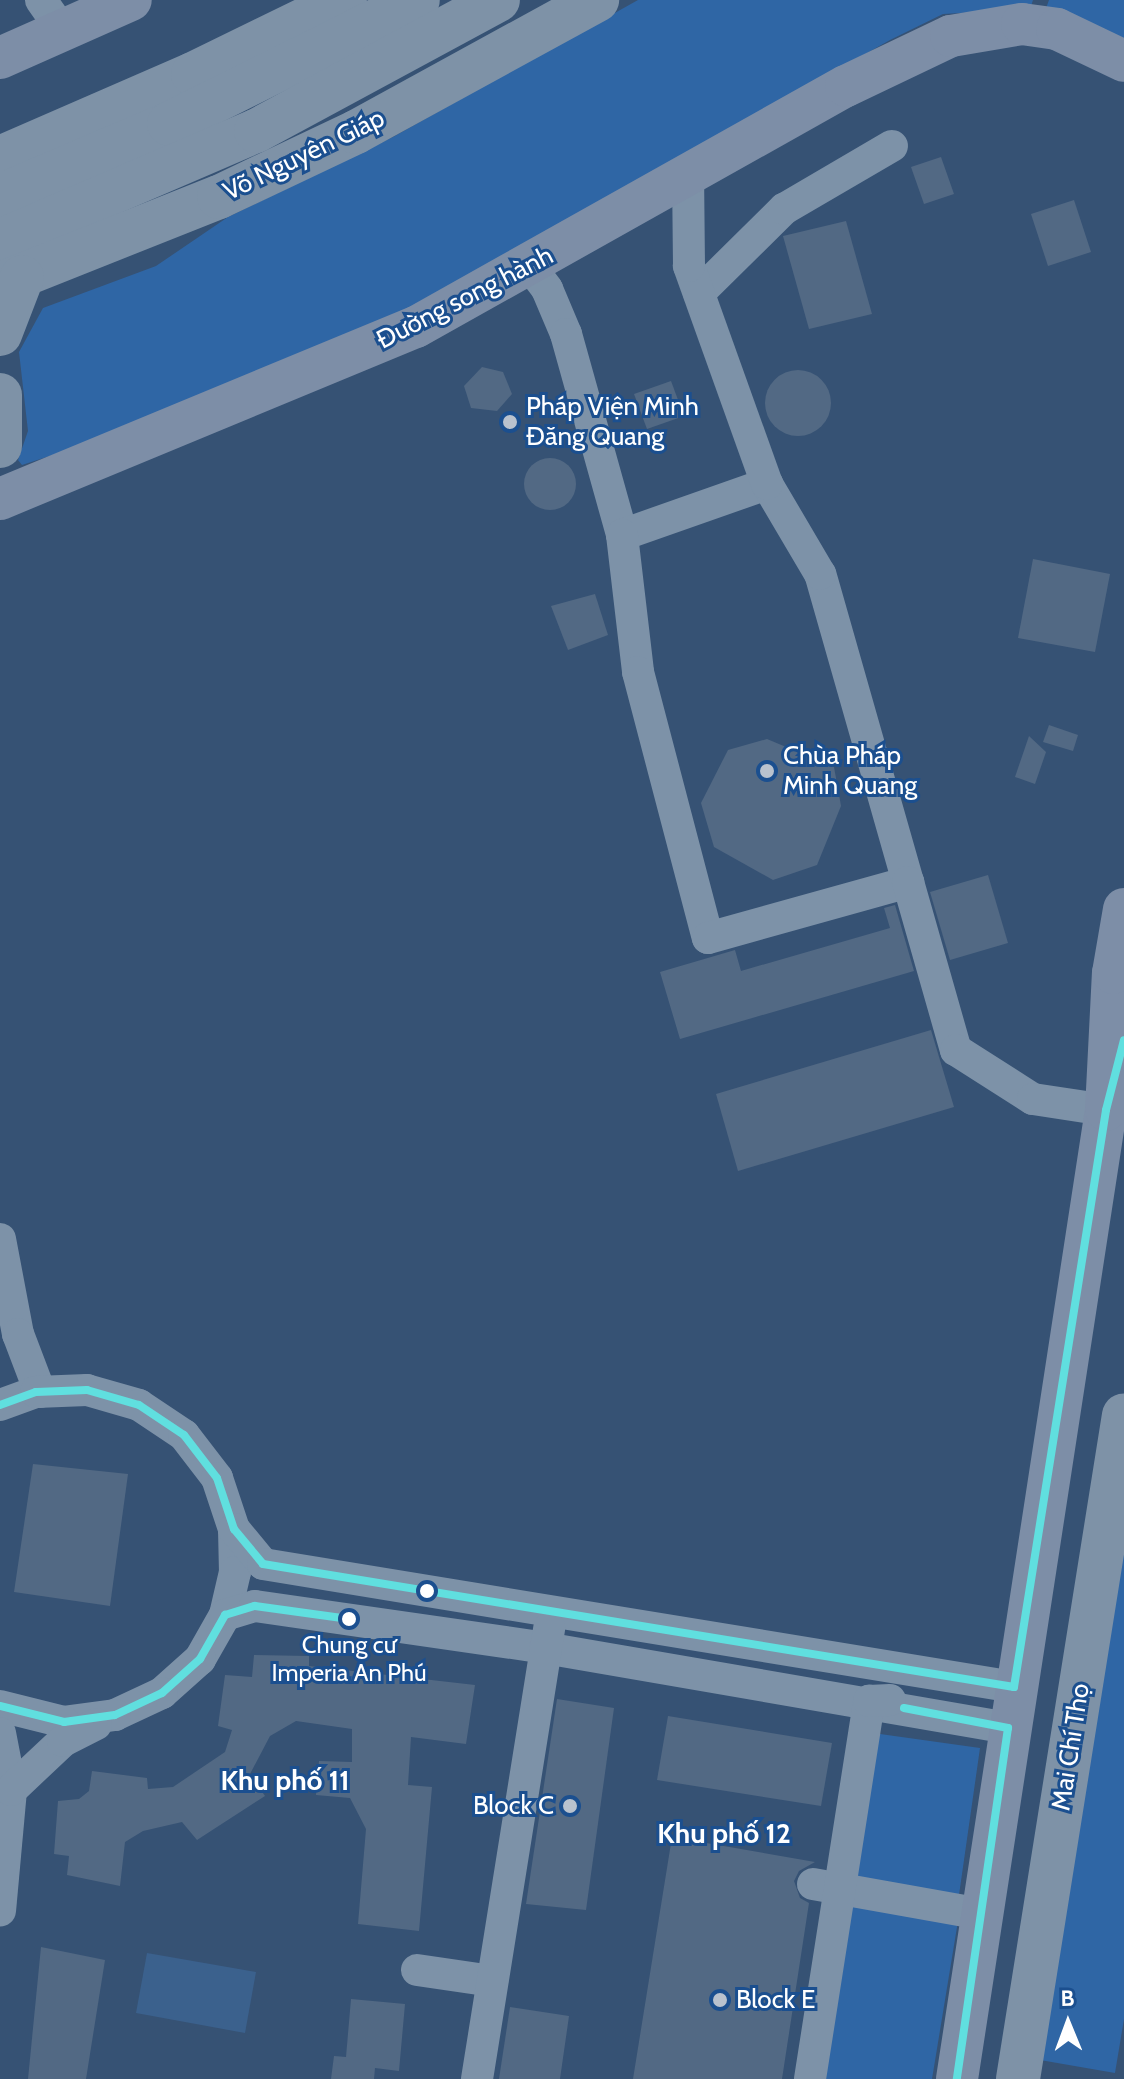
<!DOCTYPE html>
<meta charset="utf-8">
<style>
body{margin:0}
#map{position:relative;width:1124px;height:2079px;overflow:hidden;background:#365274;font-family:Cabin,sans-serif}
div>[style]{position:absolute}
.green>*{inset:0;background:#2f66a5}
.water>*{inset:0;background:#3b618d}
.building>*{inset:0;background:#526984}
.round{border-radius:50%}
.minor>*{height:32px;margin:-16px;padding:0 16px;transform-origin:16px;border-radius:16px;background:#7d92a8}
.major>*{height:42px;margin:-21px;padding:0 21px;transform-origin:21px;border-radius:21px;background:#7d8ea7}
.highway>*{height:44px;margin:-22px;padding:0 22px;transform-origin:22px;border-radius:22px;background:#7e92a7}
.bus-1>*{height:8px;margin:-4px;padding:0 4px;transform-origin:4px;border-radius:4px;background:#60dfdf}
.dots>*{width:22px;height:22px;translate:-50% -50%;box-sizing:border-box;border:4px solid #1b4f8f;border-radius:50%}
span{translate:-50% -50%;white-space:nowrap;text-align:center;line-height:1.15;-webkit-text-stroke:6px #1b4f8f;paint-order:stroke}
.bus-label{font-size:24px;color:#fff}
.street-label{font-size:26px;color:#fff}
.poi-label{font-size:26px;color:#fff}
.left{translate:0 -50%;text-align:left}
.right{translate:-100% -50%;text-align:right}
.neighbourhood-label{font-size:28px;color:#fff;font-weight:700}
.north{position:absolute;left:1028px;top:1983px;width:80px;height:80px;-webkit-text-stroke:6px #1b4f8f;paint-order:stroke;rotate:359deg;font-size:22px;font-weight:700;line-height:32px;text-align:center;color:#fff}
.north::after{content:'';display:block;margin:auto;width:28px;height:36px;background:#fff;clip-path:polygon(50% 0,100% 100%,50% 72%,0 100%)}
</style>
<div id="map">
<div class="green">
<i style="clip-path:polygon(638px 0,1033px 0,1030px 9px,943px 14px,890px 40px,399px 319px,207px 405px,22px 465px,18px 460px,28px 431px,19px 352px,43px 308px,156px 266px,228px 217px,393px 137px)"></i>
<i style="clip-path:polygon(1049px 0,1124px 0,1124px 42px,1045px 11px)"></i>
<i style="clip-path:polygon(1124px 1539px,1124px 2019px,1115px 2073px,1040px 2060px)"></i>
<i style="clip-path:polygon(873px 1733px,980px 1748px,958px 1902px,851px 1885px)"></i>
<i style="clip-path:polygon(849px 1904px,958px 1921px,932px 2079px,817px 2079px)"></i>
</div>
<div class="water">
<i style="clip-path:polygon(147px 1953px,256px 1972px,245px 2033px,136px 2013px)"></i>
</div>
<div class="building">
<i style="clip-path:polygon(941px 157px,954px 194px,924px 204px,911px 167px)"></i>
<i style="clip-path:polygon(1074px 200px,1091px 252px,1048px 266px,1031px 214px)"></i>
<i style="clip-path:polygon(846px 221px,872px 314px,809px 329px,783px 236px)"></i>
<i style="clip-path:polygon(482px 367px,503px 372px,512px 394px,497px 411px,471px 408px,464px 386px)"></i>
<i class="round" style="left:765px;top:370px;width:66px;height:66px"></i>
<i style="clip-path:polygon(671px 381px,684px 416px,647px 429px,634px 394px)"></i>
<i class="round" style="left:524px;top:458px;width:52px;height:52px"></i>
<i style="clip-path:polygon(1033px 559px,1110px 574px,1095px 652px,1018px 638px)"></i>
<i style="clip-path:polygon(595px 594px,608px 635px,568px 650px,551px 606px)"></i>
<i style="clip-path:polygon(1049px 725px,1078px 735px,1073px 751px,1043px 742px)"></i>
<i style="clip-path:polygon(1029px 736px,1046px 752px,1035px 784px,1015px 777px)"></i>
<i style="clip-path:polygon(767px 739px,834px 767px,841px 806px,817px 865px,773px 880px,714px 847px,701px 803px,728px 750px)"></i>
<i style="clip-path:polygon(988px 875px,1008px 943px,950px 960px,930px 892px)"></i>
<i style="clip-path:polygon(895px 905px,914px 971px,680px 1039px,660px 972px,735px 950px,741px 971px,890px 928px,884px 908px)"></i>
<i style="clip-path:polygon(931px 1030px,954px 1107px,738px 1171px,716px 1094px)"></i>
<i style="clip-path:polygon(33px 1464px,128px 1474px,110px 1606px,14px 1592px)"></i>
<i style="clip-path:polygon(254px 1655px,309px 1656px,309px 1666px,475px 1685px,466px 1744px,411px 1737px,408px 1785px,432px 1787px,419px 1931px,358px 1924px,366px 1829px,350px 1798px,316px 1795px,319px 1761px,352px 1762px,352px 1729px,296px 1721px,270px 1736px,250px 1774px,265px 1796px,197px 1840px,182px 1822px,143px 1831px,125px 1842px,120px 1886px,67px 1875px,69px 1856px,54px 1854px,58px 1801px,79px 1799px,89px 1791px,92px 1771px,147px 1778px,148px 1789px,173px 1787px,225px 1752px,232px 1730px,218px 1726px,225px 1675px,252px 1677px)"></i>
<i style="clip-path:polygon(557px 1699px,614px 1708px,586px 1910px,526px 1904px)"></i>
<i style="clip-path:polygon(668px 1716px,832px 1743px,821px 1806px,657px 1780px)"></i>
<i style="clip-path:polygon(672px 1837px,815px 1862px,799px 1871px,794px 1881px,800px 1898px,809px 1903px,782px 2079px,633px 2079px)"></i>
<i style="clip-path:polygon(41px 1947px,105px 1960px,86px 2079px,28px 2079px)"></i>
<i style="clip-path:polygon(351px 1999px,405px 2004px,399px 2071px,375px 2068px,374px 2079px,331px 2079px,334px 2056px,346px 2057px)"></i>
<i style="clip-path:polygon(510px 2007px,569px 2016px,560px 2079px,499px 2079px)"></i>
</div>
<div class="minor">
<i style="left:41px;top:0;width:37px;rotate:55deg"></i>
<i style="left:529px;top:265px;width:30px;rotate:53deg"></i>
<i style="left:547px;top:289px;width:49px;rotate:67.1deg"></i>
<i style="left:566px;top:334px;width:209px;rotate:74.4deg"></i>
<i style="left:622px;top:535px;width:154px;rotate:-19.4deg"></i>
<i style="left:699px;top:293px;width:120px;rotate:-44.7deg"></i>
<i style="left:784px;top:209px;width:125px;rotate:-30.3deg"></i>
<i style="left:622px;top:535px;width:138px;rotate:83.3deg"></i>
<i style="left:638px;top:672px;width:275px;rotate:75.3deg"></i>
<i style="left:708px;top:938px;width:208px;rotate:-15.6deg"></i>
<i style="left:908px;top:882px;width:320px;rotate:-105.9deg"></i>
<i style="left:820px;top:574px;width:104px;rotate:-120.5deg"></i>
<i style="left:767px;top:484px;width:232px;rotate:-109.7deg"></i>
<i style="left:689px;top:266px;width:93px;rotate:-90.6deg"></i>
<i style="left:908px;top:882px;width:175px;rotate:74.1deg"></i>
<i style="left:956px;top:1050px;width:91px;rotate:32.5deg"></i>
<i style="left:1033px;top:1099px;width:74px;rotate:8.6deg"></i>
<i style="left:0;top:1239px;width:97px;rotate:79.3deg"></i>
<i style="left:18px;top:1334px;width:62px;rotate:69.2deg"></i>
<i style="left:0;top:1405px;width:38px;rotate:-20deg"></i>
<i style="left:36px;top:1392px;width:51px;rotate:-2.2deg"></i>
<i style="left:87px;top:1390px;width:54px;rotate:16.1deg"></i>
<i style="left:139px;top:1405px;width:54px;rotate:33.7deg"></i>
<i style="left:184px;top:1435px;width:54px;rotate:52.5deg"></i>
<i style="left:217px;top:1478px;width:54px;rotate:71.6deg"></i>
<i style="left:234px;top:1529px;width:43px;rotate:88.7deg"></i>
<i style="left:235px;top:1572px;width:44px;rotate:103.1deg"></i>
<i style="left:225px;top:1615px;width:51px;rotate:119.6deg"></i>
<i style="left:200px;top:1659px;width:51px;rotate:138.2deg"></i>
<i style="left:162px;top:1693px;width:52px;rotate:154.9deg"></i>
<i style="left:115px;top:1715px;width:51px;rotate:172.2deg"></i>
<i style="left:64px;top:1722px;width:66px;rotate:-166deg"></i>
<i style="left:234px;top:1529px;width:45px;rotate:50.4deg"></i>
<i style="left:263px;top:1564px;width:761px;rotate:9.3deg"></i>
<i style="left:225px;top:1615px;width:31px;rotate:-17deg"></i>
<i style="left:255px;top:1606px;width:293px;rotate:8.2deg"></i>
<i style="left:545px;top:1648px;width:470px;rotate:9.8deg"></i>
<i style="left:0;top:1733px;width:58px;rotate:79.1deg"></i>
<i style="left:11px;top:1790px;width:121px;rotate:95.2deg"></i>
<i style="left:11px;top:1790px;width:71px;rotate:-43.3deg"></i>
<i style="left:63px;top:1741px;width:37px;rotate:-27deg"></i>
<i style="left:813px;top:1884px;width:171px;rotate:10.1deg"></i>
<i style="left:417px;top:1970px;width:76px;rotate:8.3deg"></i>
<i style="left:477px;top:2079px;width:457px;rotate:-80.9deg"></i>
<i style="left:810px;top:2079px;width:383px;rotate:-81.1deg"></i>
<i style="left:869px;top:1701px;width:21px;rotate:-3deg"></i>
</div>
<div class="major">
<i style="left:0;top:58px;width:143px;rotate:-23.9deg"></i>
<i style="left:0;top:499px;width:450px;rotate:-22.5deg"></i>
<i style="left:416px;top:327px;width:493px;rotate:-29.3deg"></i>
<i style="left:846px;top:86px;width:116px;rotate:-25.5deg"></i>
<i style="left:951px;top:36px;width:72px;rotate:-9.6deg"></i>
<i style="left:1022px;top:24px;width:35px;rotate:8deg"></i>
<i style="left:1057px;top:29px;width:74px;rotate:25.5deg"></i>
<i style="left:957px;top:2079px;width:980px;rotate:-81.26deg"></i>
<i style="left:1106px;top:1110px;width:137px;rotate:-87.1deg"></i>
<i style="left:1113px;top:973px;width:65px;rotate:-80.2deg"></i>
</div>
<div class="highway">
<i style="left:0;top:158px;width:210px;rotate:-23.5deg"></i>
<i style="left:193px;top:74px;width:169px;rotate:-26deg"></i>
<i style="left:0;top:196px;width:184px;rotate:-23.1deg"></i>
<i style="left:169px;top:124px;width:278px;rotate:-26.5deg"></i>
<i style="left:0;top:241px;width:279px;rotate:-23.3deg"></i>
<i style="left:256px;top:131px;width:275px;rotate:-28.4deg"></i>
<i style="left:0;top:284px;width:236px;rotate:-21.7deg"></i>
<i style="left:219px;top:197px;width:152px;rotate:-25.4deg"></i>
<i style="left:356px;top:132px;width:275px;rotate:-28.7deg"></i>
<i style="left:0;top:334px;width:61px;rotate:-68.9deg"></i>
<i style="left:0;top:395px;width:51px;rotate:90deg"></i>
<i style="left:1018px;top:2079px;width:672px;rotate:-80.93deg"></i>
</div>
<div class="bus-1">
<i style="left:0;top:1405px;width:38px;rotate:-20deg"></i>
<i style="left:36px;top:1392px;width:51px;rotate:-2.2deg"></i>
<i style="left:87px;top:1390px;width:54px;rotate:16.1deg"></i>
<i style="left:139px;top:1405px;width:54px;rotate:33.7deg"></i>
<i style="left:184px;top:1435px;width:54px;rotate:52.5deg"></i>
<i style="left:217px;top:1478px;width:54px;rotate:71.6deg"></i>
<i style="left:234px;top:1529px;width:45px;rotate:50.4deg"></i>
<i style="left:263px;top:1564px;width:761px;rotate:9.3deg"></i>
<i style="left:1014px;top:1687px;width:584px;rotate:-80.94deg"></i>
<i style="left:1106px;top:1110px;width:72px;rotate:-75.6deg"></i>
<i style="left:0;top:1706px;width:66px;rotate:14deg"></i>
<i style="left:64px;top:1722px;width:51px;rotate:-7.8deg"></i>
<i style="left:115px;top:1715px;width:52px;rotate:-25.1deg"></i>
<i style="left:162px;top:1693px;width:51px;rotate:-41.8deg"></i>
<i style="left:200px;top:1659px;width:51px;rotate:-60.4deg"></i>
<i style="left:225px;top:1615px;width:31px;rotate:-17deg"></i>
<i style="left:255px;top:1606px;width:95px;rotate:7.9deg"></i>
<i style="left:904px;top:1708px;width:106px;rotate:10.9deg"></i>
<i style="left:1008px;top:1728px;width:355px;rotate:98.3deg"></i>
</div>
<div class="dots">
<i style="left:510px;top:422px;background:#b9c2ce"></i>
<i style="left:767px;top:771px;background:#b9c2ce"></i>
<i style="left:427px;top:1591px;background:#fff"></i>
<i style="left:349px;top:1619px;background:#fff"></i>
<i style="left:570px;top:1806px;background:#b9c2ce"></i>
<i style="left:720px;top:2000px;background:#b9c2ce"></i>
</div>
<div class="bus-label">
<span style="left:349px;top:1659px">Chung cư<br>Imperia An Phú</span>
</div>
<div class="street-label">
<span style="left:304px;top:155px;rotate:-26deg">Võ Nguyên Giáp</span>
<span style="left:465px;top:298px;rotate:-27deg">Đường song hành</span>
<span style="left:1071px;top:1747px;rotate:-81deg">Mai Chí Thọ</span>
</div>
<div class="poi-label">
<span class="left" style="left:526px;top:422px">Pháp Viện Minh<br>Đăng Quang</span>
<span class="left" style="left:783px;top:771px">Chùa Pháp<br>Minh Quang</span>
<span class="right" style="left:554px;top:1806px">Block C</span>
<span class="left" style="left:736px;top:2000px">Block E</span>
</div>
<div class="neighbourhood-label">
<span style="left:285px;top:1780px">Khu phố 11</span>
<span style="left:724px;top:1833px">Khu phố 12</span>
</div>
<div class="north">B</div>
</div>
